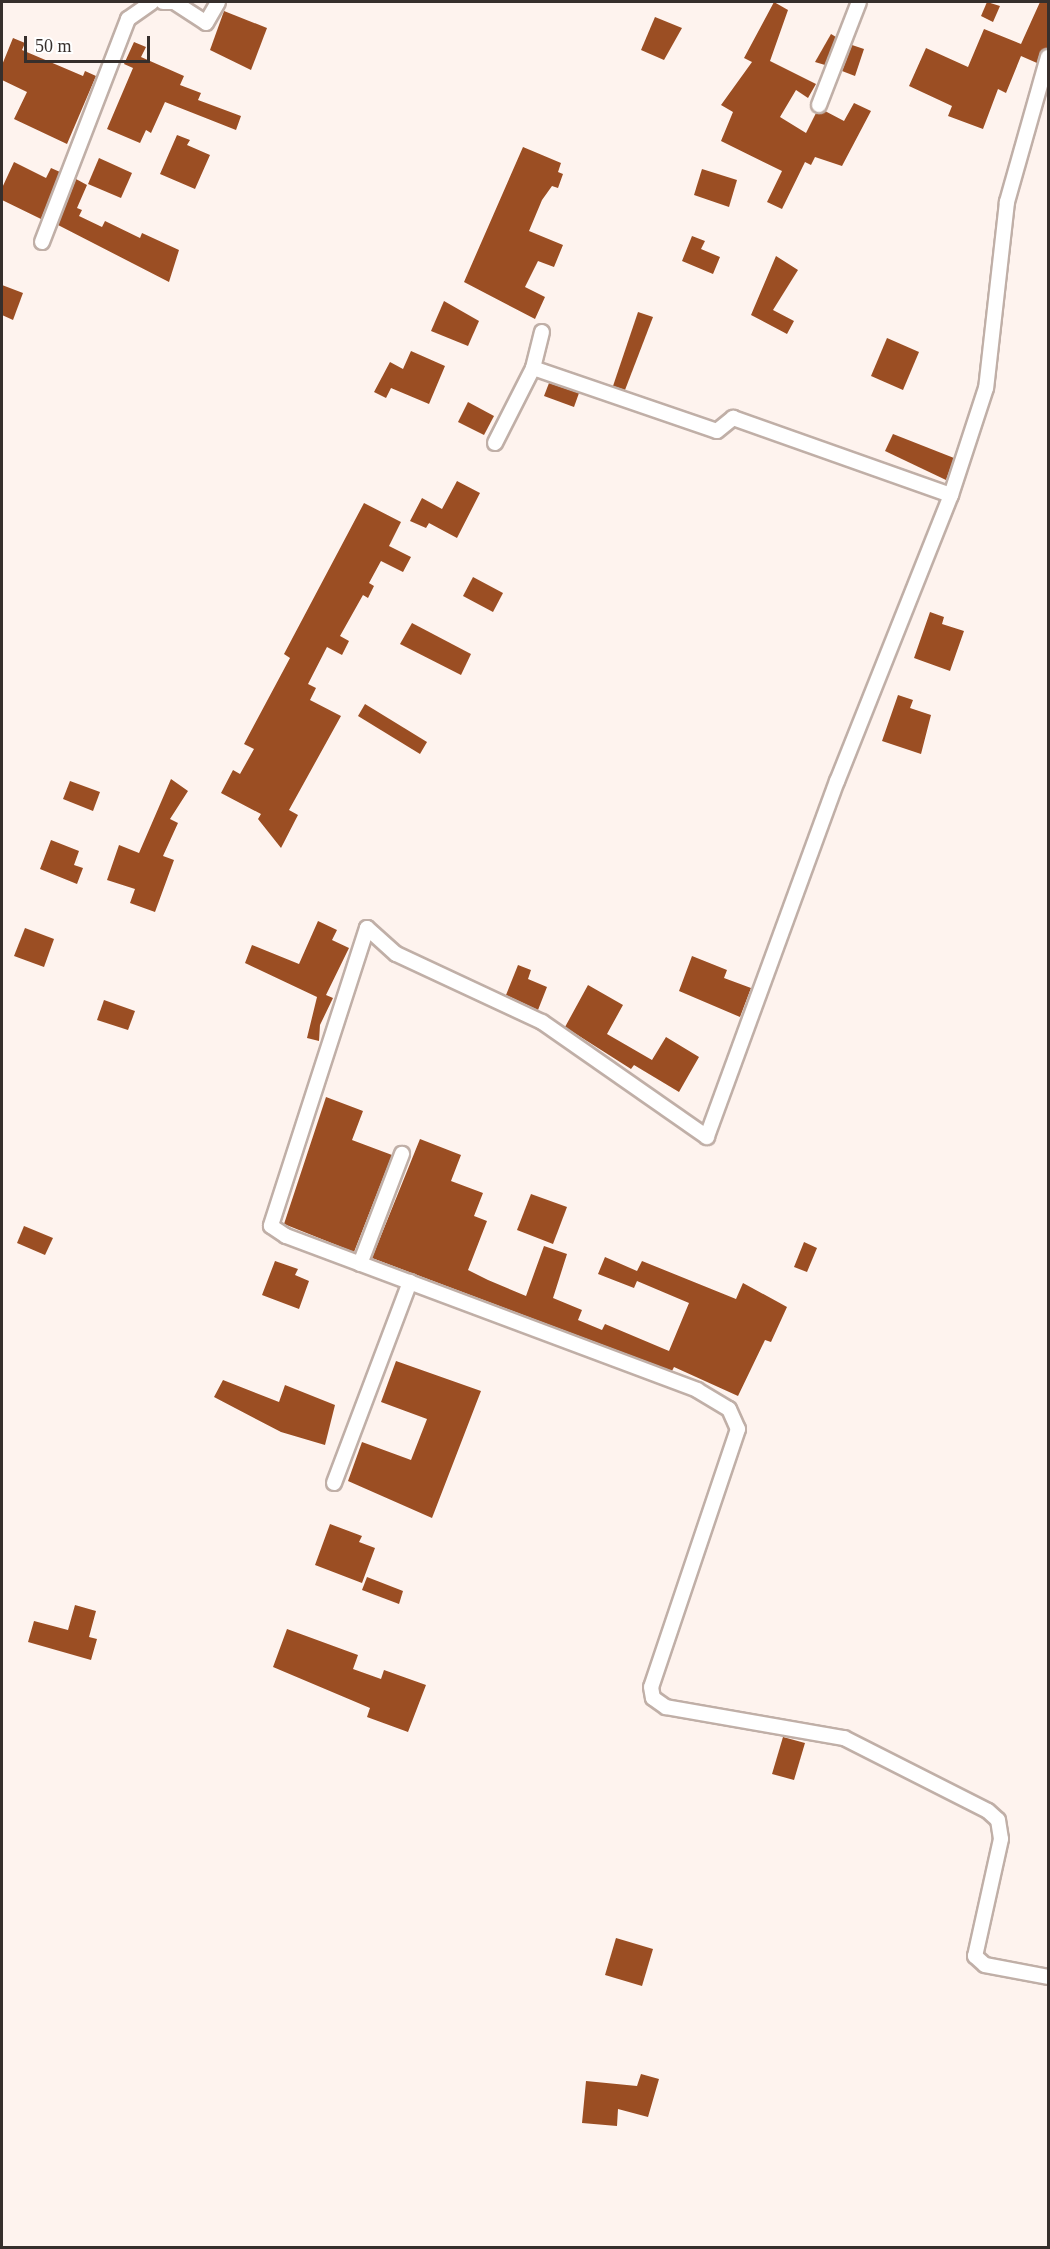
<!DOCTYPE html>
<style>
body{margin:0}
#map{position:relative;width:1050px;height:2249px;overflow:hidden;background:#fef3ee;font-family:Georgia,serif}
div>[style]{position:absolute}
.building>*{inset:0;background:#9b4e23}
.roads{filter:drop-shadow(2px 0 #c0afa7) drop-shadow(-2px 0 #c0afa7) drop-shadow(0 2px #c0afa7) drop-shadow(0 -2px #c0afa7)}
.street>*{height:14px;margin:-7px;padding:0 7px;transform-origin:7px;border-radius:7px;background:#fff}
span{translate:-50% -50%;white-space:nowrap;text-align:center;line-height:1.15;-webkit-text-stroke:6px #fff;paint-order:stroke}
.frame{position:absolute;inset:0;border:3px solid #362f2c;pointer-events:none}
.scale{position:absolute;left:24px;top:36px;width:126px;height:27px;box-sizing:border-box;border:3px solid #362f2c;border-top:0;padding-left:8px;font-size:18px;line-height:21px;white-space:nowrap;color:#362f2c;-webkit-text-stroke:4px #fff;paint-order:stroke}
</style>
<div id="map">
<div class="building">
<i style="clip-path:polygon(774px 2px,788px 10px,770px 61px,816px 84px,808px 98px,796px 90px,780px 117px,806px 133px,816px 113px,825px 111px,844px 121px,854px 103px,871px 111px,842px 166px,815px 157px,811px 165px,805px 162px,782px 209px,767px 202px,782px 171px,721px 141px,733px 112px,721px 105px,752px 62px,744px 58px)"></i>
<i style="clip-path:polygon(987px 2px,1000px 6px,993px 22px,981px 16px)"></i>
<i style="clip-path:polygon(1040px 2px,1048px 2px,1048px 48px,1041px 51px,1037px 63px,1021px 56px,1006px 93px,998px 89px,983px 129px,948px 116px,952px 106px,909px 86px,926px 48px,968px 67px,984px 29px,1021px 44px)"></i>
<i style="clip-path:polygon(224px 11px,267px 28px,251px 70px,210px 50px)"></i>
<i style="clip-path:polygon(655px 17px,682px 28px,664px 60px,641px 50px)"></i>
<i style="clip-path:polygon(831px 34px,836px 37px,825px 65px,815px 62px)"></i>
<i style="clip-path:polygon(13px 38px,25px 43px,22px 50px,83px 76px,85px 71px,96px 76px,67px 144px,14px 119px,27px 92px,2px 80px,2px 65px)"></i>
<i style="clip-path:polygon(134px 42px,146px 47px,141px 57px,184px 76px,180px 85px,201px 93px,198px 100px,241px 116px,236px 130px,165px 102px,151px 133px,146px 130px,140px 143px,107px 129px,133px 68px,124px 64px)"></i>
<i style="clip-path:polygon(852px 45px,864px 49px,855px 76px,842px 71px)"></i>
<i style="clip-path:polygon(177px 135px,190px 140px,187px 145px,210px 155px,195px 189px,160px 174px)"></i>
<i style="clip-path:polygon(523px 147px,561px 163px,558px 172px,563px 174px,558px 188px,552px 186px,542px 200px,529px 231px,563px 245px,554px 267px,538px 261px,525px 287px,545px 297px,535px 319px,464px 282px)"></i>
<i style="clip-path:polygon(99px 158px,132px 173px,121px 198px,88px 184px)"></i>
<i style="clip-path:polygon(14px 162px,46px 178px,51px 168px,60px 172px,41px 219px,2px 200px,2px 188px)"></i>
<i style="clip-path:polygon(702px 169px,737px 180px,729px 207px,694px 195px)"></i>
<i style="clip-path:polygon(76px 179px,87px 185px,77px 208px,82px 210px,79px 216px,102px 227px,105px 221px,140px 238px,142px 233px,179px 250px,169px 282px,58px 225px)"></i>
<i style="clip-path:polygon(692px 236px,705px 241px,701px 249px,720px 257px,713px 274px,682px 261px)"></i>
<i style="clip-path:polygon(776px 256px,798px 270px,773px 310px,794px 321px,787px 334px,751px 315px)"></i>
<i style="clip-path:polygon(2px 285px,23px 293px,13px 320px,2px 315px)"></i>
<i style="clip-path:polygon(444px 301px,479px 321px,468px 346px,431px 331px)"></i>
<i style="clip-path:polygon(638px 312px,653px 317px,625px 390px,613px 386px)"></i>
<i style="clip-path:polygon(887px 338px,919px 352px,903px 390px,871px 376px)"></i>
<i style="clip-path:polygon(411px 351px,445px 366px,429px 404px,391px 388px,386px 398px,374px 392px,390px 362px,403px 369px)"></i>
<i style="clip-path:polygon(549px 383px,579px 393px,574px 407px,544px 396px)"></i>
<i style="clip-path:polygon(468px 402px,494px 416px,484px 435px,458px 422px)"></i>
<i style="clip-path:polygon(893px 434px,954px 458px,946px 480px,885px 451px)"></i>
<i style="clip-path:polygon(457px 481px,480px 493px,457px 538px,429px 523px,426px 528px,410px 521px,422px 498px,442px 509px)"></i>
<i style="clip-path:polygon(364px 503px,401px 522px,389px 546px,411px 557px,403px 572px,381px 561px,369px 583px,374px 586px,368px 598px,363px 595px,340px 636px,349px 641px,342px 655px,327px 647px,308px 684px,316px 688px,310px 700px,341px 716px,289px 810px,298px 815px,281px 848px,258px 819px,261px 814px,221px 793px,233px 770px,240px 774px,254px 749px,244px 744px,290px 658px,284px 654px)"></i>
<i style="clip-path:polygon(473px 577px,503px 593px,493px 612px,463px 596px)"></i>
<i style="clip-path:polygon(930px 612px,944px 617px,942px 624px,964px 631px,950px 671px,914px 658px)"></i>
<i style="clip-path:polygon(412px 623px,471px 654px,461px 675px,400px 644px)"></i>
<i style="clip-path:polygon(898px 695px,913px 700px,910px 708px,931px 715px,921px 754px,882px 741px)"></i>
<i style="clip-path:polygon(365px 704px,427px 742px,420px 754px,358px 716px)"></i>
<i style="clip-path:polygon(171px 779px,188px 791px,170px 819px,178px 823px,163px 856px,174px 860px,155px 912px,130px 903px,135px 889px,107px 880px,119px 845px,139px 853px)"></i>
<i style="clip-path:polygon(70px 781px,100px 792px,93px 811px,63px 799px)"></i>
<i style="clip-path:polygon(51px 840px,79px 851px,74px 865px,83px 868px,77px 884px,40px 869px)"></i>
<i style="clip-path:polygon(318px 921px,337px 930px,332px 940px,349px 948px,326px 995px,333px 998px,320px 1025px,319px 1041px,307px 1038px,317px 997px,245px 963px,252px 945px,299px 964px)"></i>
<i style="clip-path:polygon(25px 928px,54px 939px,44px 967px,14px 956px)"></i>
<i style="clip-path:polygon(692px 956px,727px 970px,724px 978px,751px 988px,740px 1017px,679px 991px)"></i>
<i style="clip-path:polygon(518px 965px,531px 970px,528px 979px,547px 987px,538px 1010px,506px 995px)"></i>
<i style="clip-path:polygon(588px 985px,623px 1005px,607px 1034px,652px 1060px,666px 1037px,699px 1057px,679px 1092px,634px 1065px,631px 1069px,565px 1027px)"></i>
<i style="clip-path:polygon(104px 1000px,135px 1011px,128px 1030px,97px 1020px)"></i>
<i style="clip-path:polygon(326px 1097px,363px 1111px,352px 1140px,392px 1155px,354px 1252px,284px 1224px)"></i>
<i style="clip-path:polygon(420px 1139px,461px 1155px,451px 1181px,483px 1193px,474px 1216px,487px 1221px,468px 1270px,488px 1280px,526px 1296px,544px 1246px,567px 1254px,553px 1298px,582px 1310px,578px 1320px,602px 1330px,605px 1324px,669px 1351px,689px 1303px,637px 1281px,634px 1288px,598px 1274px,605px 1257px,637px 1271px,642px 1261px,736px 1299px,743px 1283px,787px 1307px,771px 1342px,765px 1340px,738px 1396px,674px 1367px,672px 1371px,372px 1258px)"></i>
<i style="clip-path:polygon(531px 1194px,567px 1207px,553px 1244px,517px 1230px)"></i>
<i style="clip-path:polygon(24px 1226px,53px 1238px,45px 1255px,17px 1243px)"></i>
<i style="clip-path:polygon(804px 1242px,817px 1248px,807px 1272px,794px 1267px)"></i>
<i style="clip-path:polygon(275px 1261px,298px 1269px,295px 1275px,309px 1281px,299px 1309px,262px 1295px)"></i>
<i style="clip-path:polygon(396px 1361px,481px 1391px,432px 1518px,348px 1481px,362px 1442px,411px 1460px,427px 1419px,381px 1402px)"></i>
<i style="clip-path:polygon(223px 1380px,279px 1402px,285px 1385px,335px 1405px,325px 1445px,281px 1432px,214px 1397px)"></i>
<i style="clip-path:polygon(330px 1524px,362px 1536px,359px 1542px,375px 1548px,362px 1583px,315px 1565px)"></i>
<i style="clip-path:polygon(367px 1577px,403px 1591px,399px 1604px,362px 1590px)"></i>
<i style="clip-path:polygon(75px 1605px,96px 1611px,89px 1637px,97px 1639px,91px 1660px,28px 1642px,34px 1621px,68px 1630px)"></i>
<i style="clip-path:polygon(287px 1629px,358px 1655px,353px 1669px,381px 1679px,384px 1670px,426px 1685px,408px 1732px,367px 1717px,370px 1708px,273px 1667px)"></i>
<i style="clip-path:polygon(783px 1737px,805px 1743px,794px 1780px,772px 1774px)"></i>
<i style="clip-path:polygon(616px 1938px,653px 1949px,642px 1986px,605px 1975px)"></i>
<i style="clip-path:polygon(641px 2074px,659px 2079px,648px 2117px,618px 2109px,617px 2126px,582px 2123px,586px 2081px,637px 2086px)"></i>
</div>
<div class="roads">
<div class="street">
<i style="left:163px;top:2px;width:11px"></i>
<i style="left:174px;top:2px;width:38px;rotate:33deg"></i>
<i style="left:206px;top:23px;width:24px;rotate:-60deg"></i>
<i style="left:1048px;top:57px;width:151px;rotate:105.8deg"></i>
<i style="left:1007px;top:202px;width:187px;rotate:96.4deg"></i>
<i style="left:986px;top:388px;width:113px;rotate:108.1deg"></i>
<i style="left:951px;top:495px;width:308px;rotate:111.7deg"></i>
<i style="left:837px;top:781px;width:379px;rotate:110.1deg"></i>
<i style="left:707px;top:1137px;width:201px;rotate:-145.1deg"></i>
<i style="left:542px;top:1022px;width:161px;rotate:-155deg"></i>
<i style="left:396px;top:954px;width:39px;rotate:-138deg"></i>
<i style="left:367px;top:928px;width:313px;rotate:107.9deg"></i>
<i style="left:271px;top:1226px;width:18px;rotate:34deg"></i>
<i style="left:286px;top:1236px;width:439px;rotate:20.5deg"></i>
<i style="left:697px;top:1390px;width:37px;rotate:31deg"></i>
<i style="left:729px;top:1409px;width:22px;rotate:66deg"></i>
<i style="left:738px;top:1429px;width:272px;rotate:108.6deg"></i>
<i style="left:651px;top:1687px;width:11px;rotate:80deg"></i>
<i style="left:653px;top:1698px;width:16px;rotate:35deg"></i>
<i style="left:666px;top:1707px;width:181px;rotate:9.9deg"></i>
<i style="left:844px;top:1738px;width:161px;rotate:26.9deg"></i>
<i style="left:988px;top:1811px;width:13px;rotate:42deg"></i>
<i style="left:998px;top:1820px;width:19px;rotate:81deg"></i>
<i style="left:1001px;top:1839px;width:120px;rotate:102.5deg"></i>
<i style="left:975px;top:1956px;width:13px;rotate:42deg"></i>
<i style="left:985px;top:1965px;width:64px;rotate:10.8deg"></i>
<i style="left:819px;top:105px;width:110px;rotate:-68.8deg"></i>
<i style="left:42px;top:242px;width:239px;rotate:-68.9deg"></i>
<i style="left:128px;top:19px;width:29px;rotate:-35deg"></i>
<i style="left:533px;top:368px;width:194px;rotate:18.9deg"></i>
<i style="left:717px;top:431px;width:21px;rotate:-39deg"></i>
<i style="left:733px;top:418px;width:231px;rotate:19.5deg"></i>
<i style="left:495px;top:443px;width:84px;rotate:-63.1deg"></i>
<i style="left:533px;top:368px;width:37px;rotate:-76deg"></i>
<i style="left:360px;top:1264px;width:118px;rotate:-69.1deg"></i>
<i style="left:334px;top:1483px;width:215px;rotate:-69.3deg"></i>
</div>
</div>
<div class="frame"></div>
<div class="scale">50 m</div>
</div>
